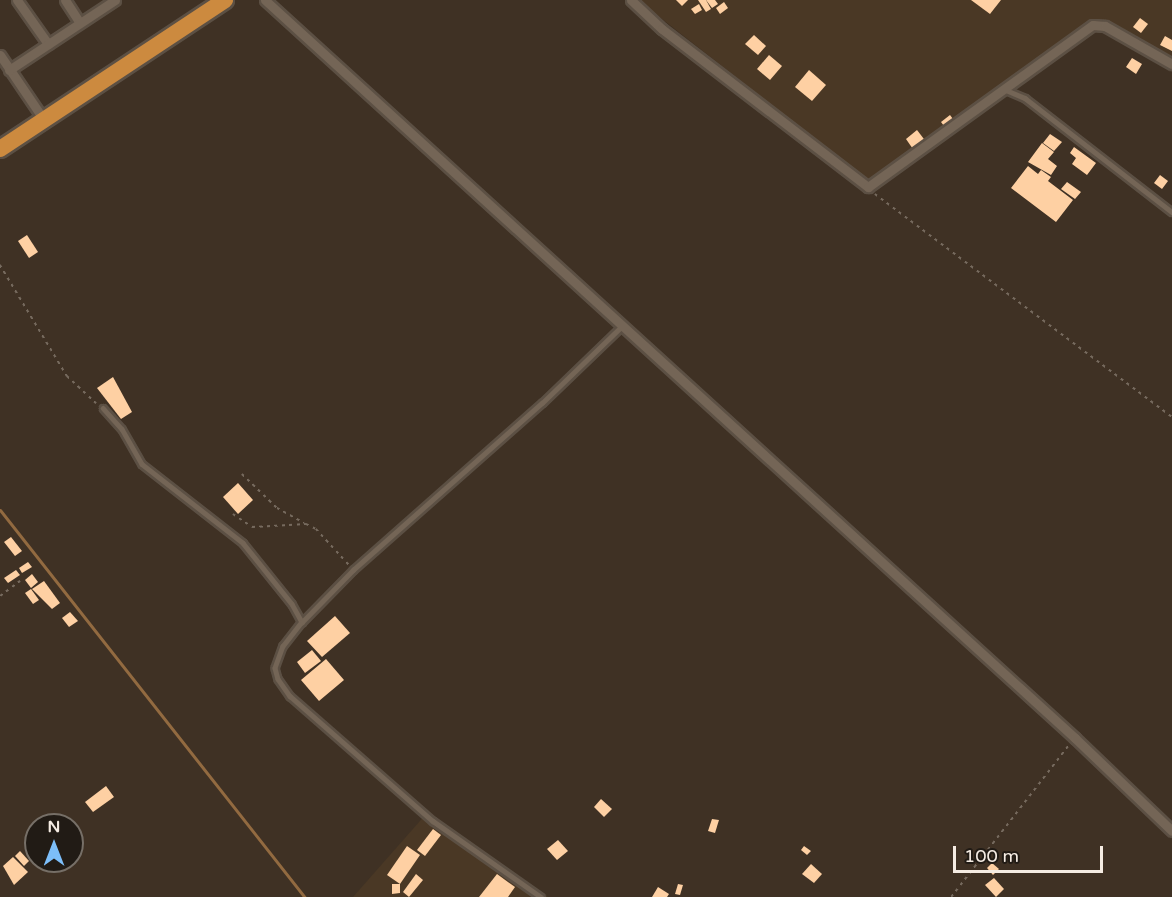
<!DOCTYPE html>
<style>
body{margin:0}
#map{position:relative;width:1172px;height:897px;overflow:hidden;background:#3f3124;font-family:"Varela Round",sans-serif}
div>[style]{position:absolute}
.built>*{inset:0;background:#4a3825}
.stream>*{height:3px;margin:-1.5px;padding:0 1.5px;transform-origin:1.5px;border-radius:1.5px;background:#926a40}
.building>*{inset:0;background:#fed0a3}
.path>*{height:1.5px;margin-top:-0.75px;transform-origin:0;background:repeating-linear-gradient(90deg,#766a5e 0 3px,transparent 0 7.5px)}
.roads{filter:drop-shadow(2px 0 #5c5044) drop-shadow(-2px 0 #5c5044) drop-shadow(0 2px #5c5044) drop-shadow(0 -2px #5c5044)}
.lane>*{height:4.5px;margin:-2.25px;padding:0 2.25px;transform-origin:2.25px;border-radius:2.25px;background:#746556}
.street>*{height:9px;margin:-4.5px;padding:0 4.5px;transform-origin:4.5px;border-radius:4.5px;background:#746556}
.highway>*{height:16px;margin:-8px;padding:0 8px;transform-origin:8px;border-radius:8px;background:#cc8a3f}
span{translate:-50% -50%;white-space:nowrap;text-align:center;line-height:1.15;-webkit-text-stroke:6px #211b15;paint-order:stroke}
.north{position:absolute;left:24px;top:813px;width:60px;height:60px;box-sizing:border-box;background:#211b15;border:2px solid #766f67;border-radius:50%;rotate:0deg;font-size:16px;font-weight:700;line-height:24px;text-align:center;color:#f5ece3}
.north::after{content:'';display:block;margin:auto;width:21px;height:27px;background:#7cbef9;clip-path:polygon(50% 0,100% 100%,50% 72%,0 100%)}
.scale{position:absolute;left:953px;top:846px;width:150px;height:27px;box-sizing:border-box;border:3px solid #f5ece3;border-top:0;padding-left:8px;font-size:18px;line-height:21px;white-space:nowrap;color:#f5ece3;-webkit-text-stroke:4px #211b15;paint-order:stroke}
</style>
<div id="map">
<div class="built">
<i style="clip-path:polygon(638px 0,1172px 0,1172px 62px,1098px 23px,871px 183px)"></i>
<i style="clip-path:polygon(427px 813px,548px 897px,353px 897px)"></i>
</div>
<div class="stream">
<i style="left:0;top:510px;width:493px;rotate:51.8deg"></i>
</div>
<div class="building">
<i style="clip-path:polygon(676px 0,688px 0,682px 6px)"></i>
<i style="clip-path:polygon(698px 0,706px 0,711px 9px,706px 12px)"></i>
<i style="clip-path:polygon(706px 0,715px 0,718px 4px,712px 8px)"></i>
<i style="clip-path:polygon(971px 0,1001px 0,990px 14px)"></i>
<i style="clip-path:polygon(724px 2px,728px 8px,720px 14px,716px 8px)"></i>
<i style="clip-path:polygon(699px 4px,702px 10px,695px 14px,691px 9px)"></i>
<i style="clip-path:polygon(1140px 18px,1148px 24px,1141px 33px,1133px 27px)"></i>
<i style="clip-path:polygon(754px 35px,766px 46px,758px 55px,745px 44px)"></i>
<i style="clip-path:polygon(1165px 36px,1172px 40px,1172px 51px,1160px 45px)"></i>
<i style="clip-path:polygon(769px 55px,782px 66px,770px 80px,757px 69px)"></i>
<i style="clip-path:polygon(1132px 58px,1142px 64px,1136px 74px,1126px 67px)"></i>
<i style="clip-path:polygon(809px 70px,826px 85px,812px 101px,795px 87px)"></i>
<i style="clip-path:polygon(950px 115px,956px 123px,947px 130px,941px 122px)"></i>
<i style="clip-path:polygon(917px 130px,927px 143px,915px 152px,906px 139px)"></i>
<i style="clip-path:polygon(1050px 134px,1062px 142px,1054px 151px,1043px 143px)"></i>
<i style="clip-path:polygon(1042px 143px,1054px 152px,1048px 159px,1057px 166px,1051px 175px,1028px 162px)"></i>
<i style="clip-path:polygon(1074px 147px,1096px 163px,1087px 175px,1072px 164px,1076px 158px,1070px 153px)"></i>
<i style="clip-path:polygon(1028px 166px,1038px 174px,1041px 170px,1051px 177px,1048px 181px,1073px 200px,1056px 222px,1011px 188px)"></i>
<i style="clip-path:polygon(1160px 175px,1168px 181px,1162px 189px,1154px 183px)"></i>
<i style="clip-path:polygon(1067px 182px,1081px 192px,1075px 199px,1061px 189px)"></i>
<i style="clip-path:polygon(27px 235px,38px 252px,29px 258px,18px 241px)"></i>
<i style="clip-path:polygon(113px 377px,132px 412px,121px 419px,97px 388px)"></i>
<i style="clip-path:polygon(238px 483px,253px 500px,238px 514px,223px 497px)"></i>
<i style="clip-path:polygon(11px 537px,22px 551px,15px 556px,4px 542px)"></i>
<i style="clip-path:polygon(28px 562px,32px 567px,22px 573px,19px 568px)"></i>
<i style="clip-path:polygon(16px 570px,20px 575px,8px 583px,4px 578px)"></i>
<i style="clip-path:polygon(32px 574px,38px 582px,31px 588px,25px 580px)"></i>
<i style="clip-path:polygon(44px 581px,60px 603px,52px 609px,32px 589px)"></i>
<i style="clip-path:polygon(31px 589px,39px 600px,33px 604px,25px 593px)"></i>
<i style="clip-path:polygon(70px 612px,78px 621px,69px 627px,62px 618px)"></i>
<i style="clip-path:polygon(335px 616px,350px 633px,322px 657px,307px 641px)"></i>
<i style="clip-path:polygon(312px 650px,321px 661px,305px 673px,297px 662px)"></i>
<i style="clip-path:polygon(326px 659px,344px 680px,319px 701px,301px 680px)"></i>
<i style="clip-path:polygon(106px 786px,114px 797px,93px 812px,85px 802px)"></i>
<i style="clip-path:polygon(601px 799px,612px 809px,604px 817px,594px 807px)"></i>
<i style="clip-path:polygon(712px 819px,719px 820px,715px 833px,708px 831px)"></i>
<i style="clip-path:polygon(433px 829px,441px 835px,425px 856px,417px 850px)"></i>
<i style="clip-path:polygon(558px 840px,568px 851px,557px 860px,547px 849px)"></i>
<i style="clip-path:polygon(407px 846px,420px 855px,400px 884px,387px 875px)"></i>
<i style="clip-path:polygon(804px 846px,811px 851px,807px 855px,801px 850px)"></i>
<i style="clip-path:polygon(20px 851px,29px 861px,24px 866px,15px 856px)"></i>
<i style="clip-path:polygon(13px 857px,28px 872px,14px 885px,3px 866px)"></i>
<i style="clip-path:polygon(992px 863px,999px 869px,993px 875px,987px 868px)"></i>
<i style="clip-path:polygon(811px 864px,822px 874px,814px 883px,802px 874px)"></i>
<i style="clip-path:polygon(416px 874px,423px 880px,409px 897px,403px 892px)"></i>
<i style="clip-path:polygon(497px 874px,515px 887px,508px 897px,479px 897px)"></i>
<i style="clip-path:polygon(994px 878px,1004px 889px,996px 897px,985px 885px)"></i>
<i style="clip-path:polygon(392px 884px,400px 884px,400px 893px,392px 894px)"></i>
<i style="clip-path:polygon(678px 884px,683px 885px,680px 895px,675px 894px)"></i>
<i style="clip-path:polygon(658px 887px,669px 894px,667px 897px,652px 897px)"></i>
</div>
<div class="path">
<i style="left:875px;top:194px;width:371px;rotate:36.9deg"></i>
<i style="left:0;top:265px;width:130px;rotate:58.9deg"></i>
<i style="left:67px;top:376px;width:40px;rotate:43deg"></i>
<i style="left:242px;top:474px;width:49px;rotate:44.2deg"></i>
<i style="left:277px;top:508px;width:31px;rotate:29deg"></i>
<i style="left:233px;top:514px;width:23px;rotate:34deg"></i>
<i style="left:252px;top:527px;width:54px;rotate:-3.2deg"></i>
<i style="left:306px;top:524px;width:11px;rotate:27deg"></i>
<i style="left:316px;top:529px;width:49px;rotate:47.5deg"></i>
<i style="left:0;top:596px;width:25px;rotate:-37deg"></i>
<i style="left:951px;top:897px;width:191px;rotate:-52.2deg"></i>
</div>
<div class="roads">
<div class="lane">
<i style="left:1006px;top:90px;width:21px;rotate:23deg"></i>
<i style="left:1025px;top:98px;width:186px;rotate:37.8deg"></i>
<i style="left:103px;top:408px;width:28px;rotate:48deg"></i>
<i style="left:122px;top:429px;width:40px;rotate:60.3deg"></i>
<i style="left:142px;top:464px;width:128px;rotate:38deg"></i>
<i style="left:243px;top:543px;width:78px;rotate:51.2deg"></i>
<i style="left:292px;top:604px;width:21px;rotate:61deg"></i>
<i style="left:302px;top:622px;width:31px;rotate:128deg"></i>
<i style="left:283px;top:646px;width:23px;rotate:110deg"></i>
<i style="left:275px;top:668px;width:11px;rotate:75deg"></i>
<i style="left:278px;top:679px;width:21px;rotate:55deg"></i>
<i style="left:290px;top:696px;width:190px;rotate:41.2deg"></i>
<i style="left:433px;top:821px;width:132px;rotate:35.1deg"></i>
<i style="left:302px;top:622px;width:73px;rotate:-45.6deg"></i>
<i style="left:353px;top:570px;width:252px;rotate:-41.5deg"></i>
<i style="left:542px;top:403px;width:111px;rotate:-43.9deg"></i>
</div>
<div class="street">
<i style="left:17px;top:0;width:54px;rotate:54.8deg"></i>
<i style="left:65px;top:0;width:27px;rotate:57deg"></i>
<i style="left:265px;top:0;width:1096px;rotate:42.34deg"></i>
<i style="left:1075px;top:738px;width:134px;rotate:43.8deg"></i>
<i style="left:631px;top:0;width:42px;rotate:43.1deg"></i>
<i style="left:662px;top:29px;width:260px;rotate:37.5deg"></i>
<i style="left:868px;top:187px;width:277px;rotate:-35.8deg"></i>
<i style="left:1093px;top:25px;width:12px;rotate:5deg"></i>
<i style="left:1105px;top:26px;width:77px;rotate:29.6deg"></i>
<i style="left:0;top:55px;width:78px;rotate:55.9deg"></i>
<i style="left:9px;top:70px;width:127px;rotate:-33.4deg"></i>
</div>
<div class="highway">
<i style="left:0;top:149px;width:270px;rotate:-33.5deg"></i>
</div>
</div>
<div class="north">N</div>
<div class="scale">100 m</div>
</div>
